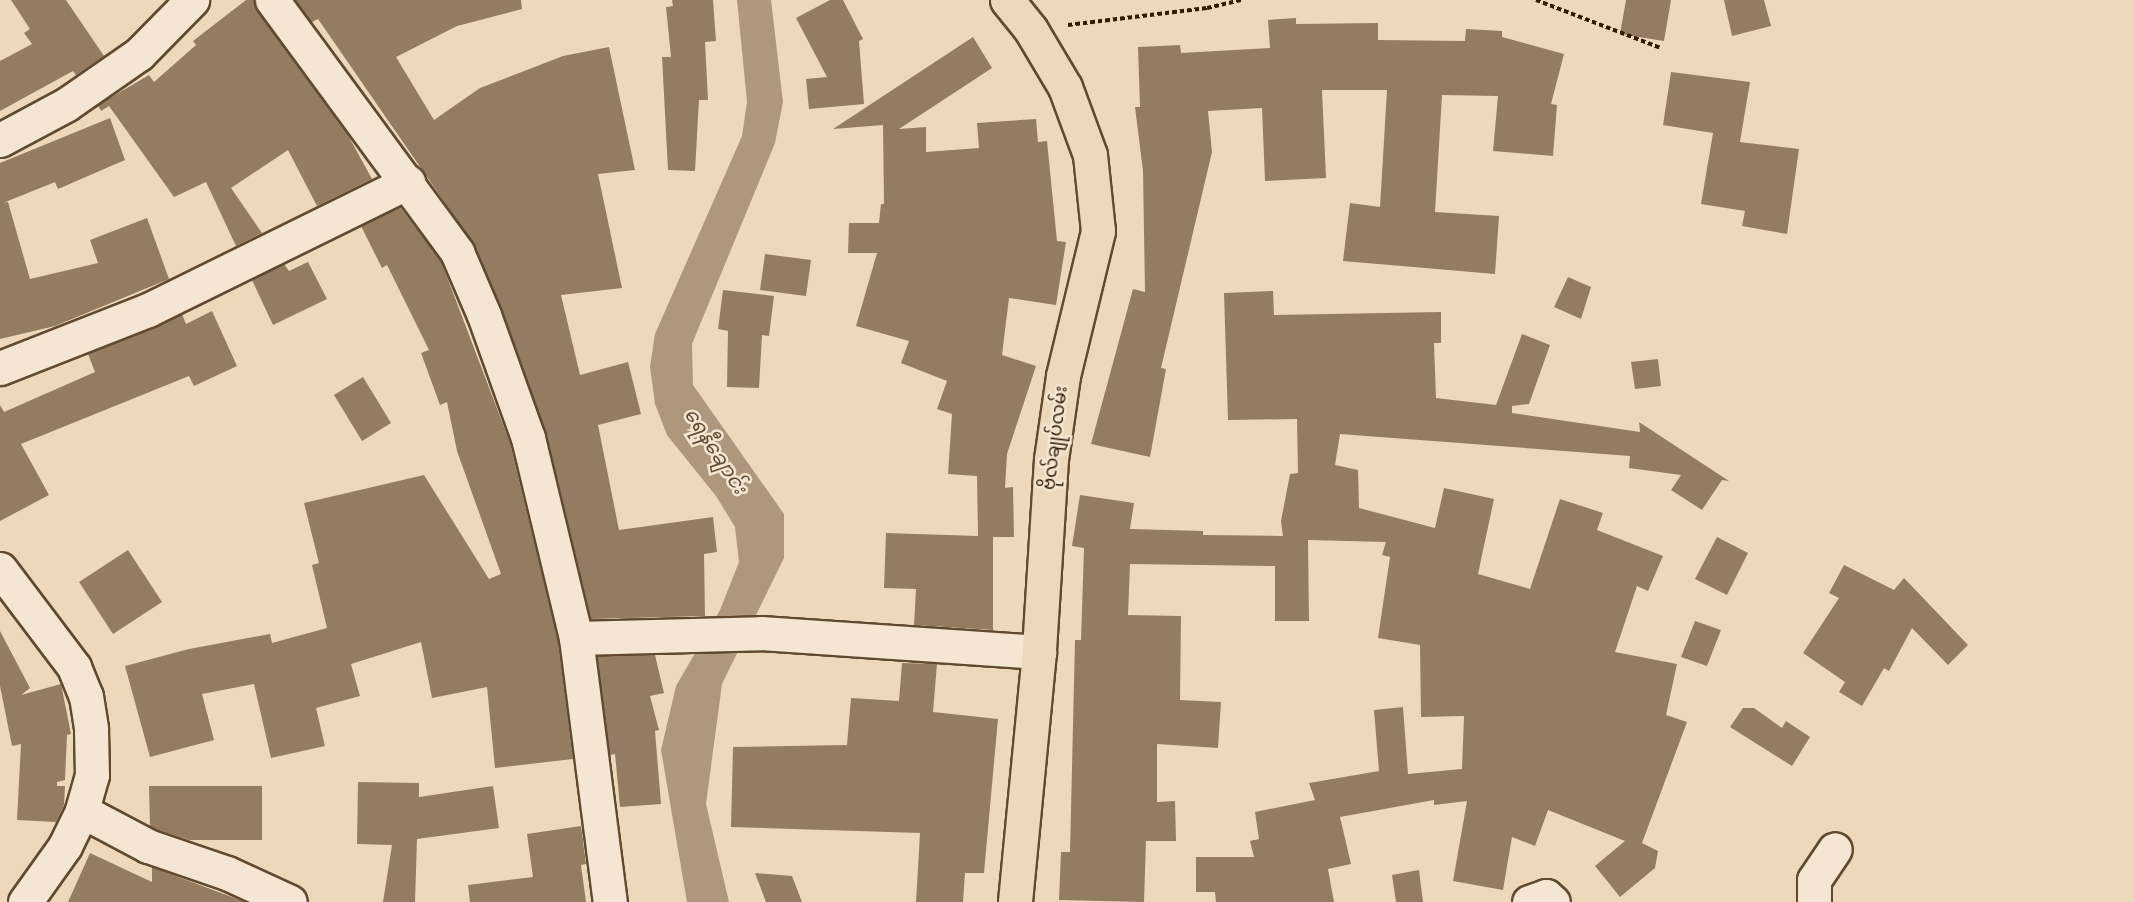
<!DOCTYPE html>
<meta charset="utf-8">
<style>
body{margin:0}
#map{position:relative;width:2134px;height:902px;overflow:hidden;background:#eed8bc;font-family:"Old Standard TT","Noto Sans Myanmar",serif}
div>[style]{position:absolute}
.water>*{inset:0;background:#ae977d}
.building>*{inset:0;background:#947c63}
.path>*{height:4px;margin-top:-2px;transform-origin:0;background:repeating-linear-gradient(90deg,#321902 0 4.5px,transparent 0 7.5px)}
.roads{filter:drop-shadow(2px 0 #614930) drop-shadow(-2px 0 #614930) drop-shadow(0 2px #614930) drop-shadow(0 -2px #614930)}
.minor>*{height:33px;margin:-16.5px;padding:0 16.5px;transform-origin:16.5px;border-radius:16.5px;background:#f4e6d3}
.major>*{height:33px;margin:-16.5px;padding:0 16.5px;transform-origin:16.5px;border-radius:16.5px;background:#eed8bc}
span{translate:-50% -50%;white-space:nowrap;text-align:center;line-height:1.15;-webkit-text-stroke:5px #f4e6d3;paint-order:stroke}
.street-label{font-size:18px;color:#321902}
.water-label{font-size:20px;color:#644b33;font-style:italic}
</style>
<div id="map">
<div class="water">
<i style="clip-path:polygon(737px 0,771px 0,783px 102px,775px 143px,692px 344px,693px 385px,784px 514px,784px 558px,722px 684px,706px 804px,729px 902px,687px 902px,661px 750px,676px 686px,720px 610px,739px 562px,735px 527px,716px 496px,667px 435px,655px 404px,650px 367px,655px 334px,742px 136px,747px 102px)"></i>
</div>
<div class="building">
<i style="clip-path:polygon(11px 0,66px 0,104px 56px,76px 75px,73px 71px,0 111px,0 61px,32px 44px,24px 33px,30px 29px)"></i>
<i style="clip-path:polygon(246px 0,254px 0,257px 11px,349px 137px,372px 179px,317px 206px,288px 150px,231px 188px,262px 233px,236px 246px,206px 182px,174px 197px,109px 106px,101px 111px,98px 105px,149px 75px,154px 82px,196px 45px,193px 41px)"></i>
<i style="clip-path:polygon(295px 0,521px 0,522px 9px,457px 26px,396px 57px,434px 120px,480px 88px,563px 56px,609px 47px,635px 170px,598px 174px,622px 288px,561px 295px,580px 375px,628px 362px,641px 414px,598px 425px,619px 530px,713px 517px,717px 552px,704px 554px,705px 616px,591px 619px,546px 432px,474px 245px,318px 19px,312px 22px)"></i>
<i style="clip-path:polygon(672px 0,713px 0,716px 41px,705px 42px,708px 100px,699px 100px,695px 171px,668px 170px,662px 57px,671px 57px,666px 7px,673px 6px)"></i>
<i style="clip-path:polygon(830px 0,843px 0,863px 39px,859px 41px,864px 104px,809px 109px,806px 79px,827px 77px,796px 18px)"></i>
<i style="clip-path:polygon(1626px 0,1671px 0,1664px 41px,1620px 34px)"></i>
<i style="clip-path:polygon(1724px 0,1764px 0,1771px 26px,1732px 36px)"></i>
<i style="clip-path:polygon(1296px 18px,1296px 24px,1378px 23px,1378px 40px,1465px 41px,1466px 29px,1502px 31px,1502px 37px,1564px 54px,1551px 104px,1557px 105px,1553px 156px,1493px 151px,1498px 96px,1442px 95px,1435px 212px,1499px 216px,1495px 274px,1343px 261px,1350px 203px,1380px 207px,1387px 90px,1322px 90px,1326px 178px,1265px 181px,1262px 108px,1208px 111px,1212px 152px,1161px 368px,1166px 369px,1150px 457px,1091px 444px,1133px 289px,1145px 292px,1143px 171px,1135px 107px,1140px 107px,1138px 47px,1180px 45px,1181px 53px,1270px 48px,1268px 20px)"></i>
<i style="clip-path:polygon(973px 37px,992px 68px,899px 129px,926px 127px,926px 152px,979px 148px,977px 123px,1036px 119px,1038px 142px,1047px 141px,1057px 241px,1066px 242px,1056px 305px,1009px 298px,1002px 355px,1036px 366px,1007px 454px,1005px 488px,1013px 487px,1014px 537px,993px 537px,993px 630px,914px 625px,916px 589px,884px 588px,886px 533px,978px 536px,977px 476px,948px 474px,952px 414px,937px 409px,947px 381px,901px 363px,909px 341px,856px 326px,877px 253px,848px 253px,849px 223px,879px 223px,881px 204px,884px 204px,883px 125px,833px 129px)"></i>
<i style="clip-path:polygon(1671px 72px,1750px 82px,1740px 142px,1799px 149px,1787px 234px,1742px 226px,1745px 211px,1701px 204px,1713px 133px,1663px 125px)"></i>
<i style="clip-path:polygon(110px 118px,125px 160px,58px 189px,55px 182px,3px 203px,8px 202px,30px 279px,98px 263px,90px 240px,147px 218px,169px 279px,55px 326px,0 339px,0 163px)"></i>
<i style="clip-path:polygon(400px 207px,441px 261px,510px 443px,558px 641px,573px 759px,495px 768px,487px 687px,432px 698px,421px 642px,351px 664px,360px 696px,316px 708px,325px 746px,271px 758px,254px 684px,202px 694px,214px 740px,150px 757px,125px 666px,189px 649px,270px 634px,272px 643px,327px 628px,312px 565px,319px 563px,304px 503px,424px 475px,489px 579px,501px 574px,457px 451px,447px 402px,440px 405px,421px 353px,429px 350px,387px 265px,382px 268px,361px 226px)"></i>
<i style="clip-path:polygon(765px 254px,811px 260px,806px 296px,760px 290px)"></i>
<i style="clip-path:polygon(308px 262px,327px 299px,273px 325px,252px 280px,284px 264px,289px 271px)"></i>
<i style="clip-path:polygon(1568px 277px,1591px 287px,1581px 319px,1554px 307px)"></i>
<i style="clip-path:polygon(723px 290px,774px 296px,769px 336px,762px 335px,759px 388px,727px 387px,728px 331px,718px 329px)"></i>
<i style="clip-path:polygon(1273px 291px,1274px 315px,1441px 312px,1441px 343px,1434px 343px,1436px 398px,1496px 405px,1522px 334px,1550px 345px,1529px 404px,1512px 406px,1512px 413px,1640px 432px,1639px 422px,1729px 481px,1722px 480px,1702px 510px,1671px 490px,1681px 475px,1629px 468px,1630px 456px,1340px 434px,1335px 465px,1358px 470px,1359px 508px,1435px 528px,1444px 488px,1494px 499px,1478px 574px,1530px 589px,1560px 499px,1603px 513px,1597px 530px,1663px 556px,1648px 591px,1637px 586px,1615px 652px,1677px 664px,1666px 715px,1687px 722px,1642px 843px,1658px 851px,1655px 868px,1620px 897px,1595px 866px,1625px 841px,1548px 810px,1535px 846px,1512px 837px,1503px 890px,1453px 881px,1467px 801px,1434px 805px,1434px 800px,1340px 817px,1351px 864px,1328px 869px,1334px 902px,1216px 902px,1215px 892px,1196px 892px,1196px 857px,1254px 857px,1250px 841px,1259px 839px,1255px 812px,1315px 800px,1309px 783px,1379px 771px,1374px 710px,1403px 707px,1408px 774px,1462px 769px,1464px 716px,1421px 717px,1420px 645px,1378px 638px,1390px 557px,1382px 555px,1386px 542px,1308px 540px,1309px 621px,1275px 621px,1275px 566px,1130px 564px,1128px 615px,1181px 616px,1180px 700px,1221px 702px,1218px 748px,1157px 744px,1157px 802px,1175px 801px,1176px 841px,1146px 841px,1144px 902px,1059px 900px,1061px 852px,1070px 852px,1075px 640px,1081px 640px,1084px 548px,1072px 546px,1080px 495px,1134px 503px,1130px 529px,1203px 531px,1203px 535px,1283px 536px,1281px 521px,1290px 474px,1298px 473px,1297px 419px,1228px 420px,1224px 293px)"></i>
<i style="clip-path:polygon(212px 311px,237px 366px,194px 386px,189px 376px,21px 444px,49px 495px,0 521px,0 405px,4px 412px,95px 372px,88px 354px,182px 314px,186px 324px)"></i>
<i style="clip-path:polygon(1658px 359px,1661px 386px,1635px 389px,1631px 362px)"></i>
<i style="clip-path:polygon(363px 377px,391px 423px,362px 441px,334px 395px)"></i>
<i style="clip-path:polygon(1717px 537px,1748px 553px,1727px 595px,1695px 579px)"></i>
<i style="clip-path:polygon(128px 550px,162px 602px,113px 634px,79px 582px)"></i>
<i style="clip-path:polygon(1844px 565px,1894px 590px,1904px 578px,1968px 645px,1948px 665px,1912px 628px,1889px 671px,1884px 668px,1862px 706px,1839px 692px,1845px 682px,1803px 653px,1839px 598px,1829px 593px)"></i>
<i style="clip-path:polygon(1695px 621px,1721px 630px,1707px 666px,1681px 657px)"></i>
<i style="clip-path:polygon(0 631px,30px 688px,21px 695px,61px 684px,71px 734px,67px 735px,65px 780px,57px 782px,57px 786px,65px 786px,64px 805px,56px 822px,17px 820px,21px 744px,12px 746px,0 686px)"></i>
<i style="clip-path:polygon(655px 655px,664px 693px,650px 696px,659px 730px,655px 731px,661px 804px,620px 807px,615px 754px,610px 755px,597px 656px)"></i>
<i style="clip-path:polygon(902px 663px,937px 664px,933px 712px,998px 719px,984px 873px,965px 873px,963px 902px,916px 902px,920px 833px,731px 827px,733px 747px,847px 745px,851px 698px,899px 701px)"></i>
<i style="clip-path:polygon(1743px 708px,1754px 708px,1782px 728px,1786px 721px,1810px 737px,1792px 766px,1730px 727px)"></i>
<i style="clip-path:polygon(358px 782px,419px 783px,419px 797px,493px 786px,499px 828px,417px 839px,415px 902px,383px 902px,392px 845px,357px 844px)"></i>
<i style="clip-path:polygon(149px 786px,262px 786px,262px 840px,189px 840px,155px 829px,150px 826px)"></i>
<i style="clip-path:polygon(581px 826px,586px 864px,581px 865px,586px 902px,470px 902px,468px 885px,533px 877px,527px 834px)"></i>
<i style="clip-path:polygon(90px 853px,152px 882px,152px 867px,245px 902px,68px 902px)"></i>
<i style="clip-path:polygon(1419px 870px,1423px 902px,1396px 902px,1392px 875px)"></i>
<i style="clip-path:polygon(755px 873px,792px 876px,802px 902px,766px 902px)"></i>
</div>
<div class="path">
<i style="left:1536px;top:0;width:134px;rotate:21deg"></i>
<i style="left:1068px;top:25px;width:140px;rotate:-7deg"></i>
<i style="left:1207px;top:8px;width:36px;rotate:-13deg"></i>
</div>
<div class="roads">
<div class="minor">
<i style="left:272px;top:0;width:313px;rotate:53.7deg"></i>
<i style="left:457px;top:252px;width:69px;rotate:66.8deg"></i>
<i style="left:484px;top:315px;width:131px;rotate:70.3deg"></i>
<i style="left:528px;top:438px;width:206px;rotate:76.5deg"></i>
<i style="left:576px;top:638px;width:266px;rotate:82.7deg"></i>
<i style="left:0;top:140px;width:76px;rotate:-28.2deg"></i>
<i style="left:67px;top:104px;width:88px;rotate:-34.8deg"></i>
<i style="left:139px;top:54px;width:76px;rotate:-45.5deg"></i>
<i style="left:0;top:368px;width:159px;rotate:-21.4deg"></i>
<i style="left:148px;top:310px;width:290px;rotate:-26.2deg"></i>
<i style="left:0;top:569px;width:123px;rotate:52.9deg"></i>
<i style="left:74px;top:667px;width:31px;rotate:68deg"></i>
<i style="left:86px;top:696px;width:33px;rotate:81deg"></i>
<i style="left:91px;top:729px;width:46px;rotate:88.8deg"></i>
<i style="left:92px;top:775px;width:37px;rotate:106deg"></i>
<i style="left:82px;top:811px;width:39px;rotate:116deg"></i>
<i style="left:65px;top:846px;width:69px;rotate:125.5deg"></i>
<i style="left:576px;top:638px;width:185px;rotate:-1.5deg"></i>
<i style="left:761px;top:633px;width:279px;rotate:3.9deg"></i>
<i style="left:82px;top:811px;width:75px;rotate:27.9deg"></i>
<i style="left:148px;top:846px;width:83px;rotate:18.9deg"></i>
<i style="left:227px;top:873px;width:69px;rotate:24.7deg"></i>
<i style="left:1529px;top:902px;width:18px;rotate:-19deg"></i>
<i style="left:1546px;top:896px;width:9px;rotate:41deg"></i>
<i style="left:1814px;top:902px;width:22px;rotate:-90deg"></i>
<i style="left:1814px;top:880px;width:37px;rotate:-56deg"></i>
</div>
<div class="major">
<i style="left:1007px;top:0;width:38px;rotate:51deg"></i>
<i style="left:1031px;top:30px;width:66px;rotate:59.2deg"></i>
<i style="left:1065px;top:87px;width:72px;rotate:69.8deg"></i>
<i style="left:1090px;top:155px;width:76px;rotate:84deg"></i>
<i style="left:1098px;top:231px;width:149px;rotate:103.6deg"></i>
<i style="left:1063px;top:376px;width:84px;rotate:98.2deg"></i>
<i style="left:1051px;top:459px;width:193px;rotate:93.6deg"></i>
<i style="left:1039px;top:652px;width:251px;rotate:95.5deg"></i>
</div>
</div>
<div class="street-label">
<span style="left:1056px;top:438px;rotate:-83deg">ဗိုလ်‌ချုပ်‌လမ်း</span>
</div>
<div class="water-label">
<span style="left:714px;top:452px;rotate:57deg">ရေနီချောင်း</span>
</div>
</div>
